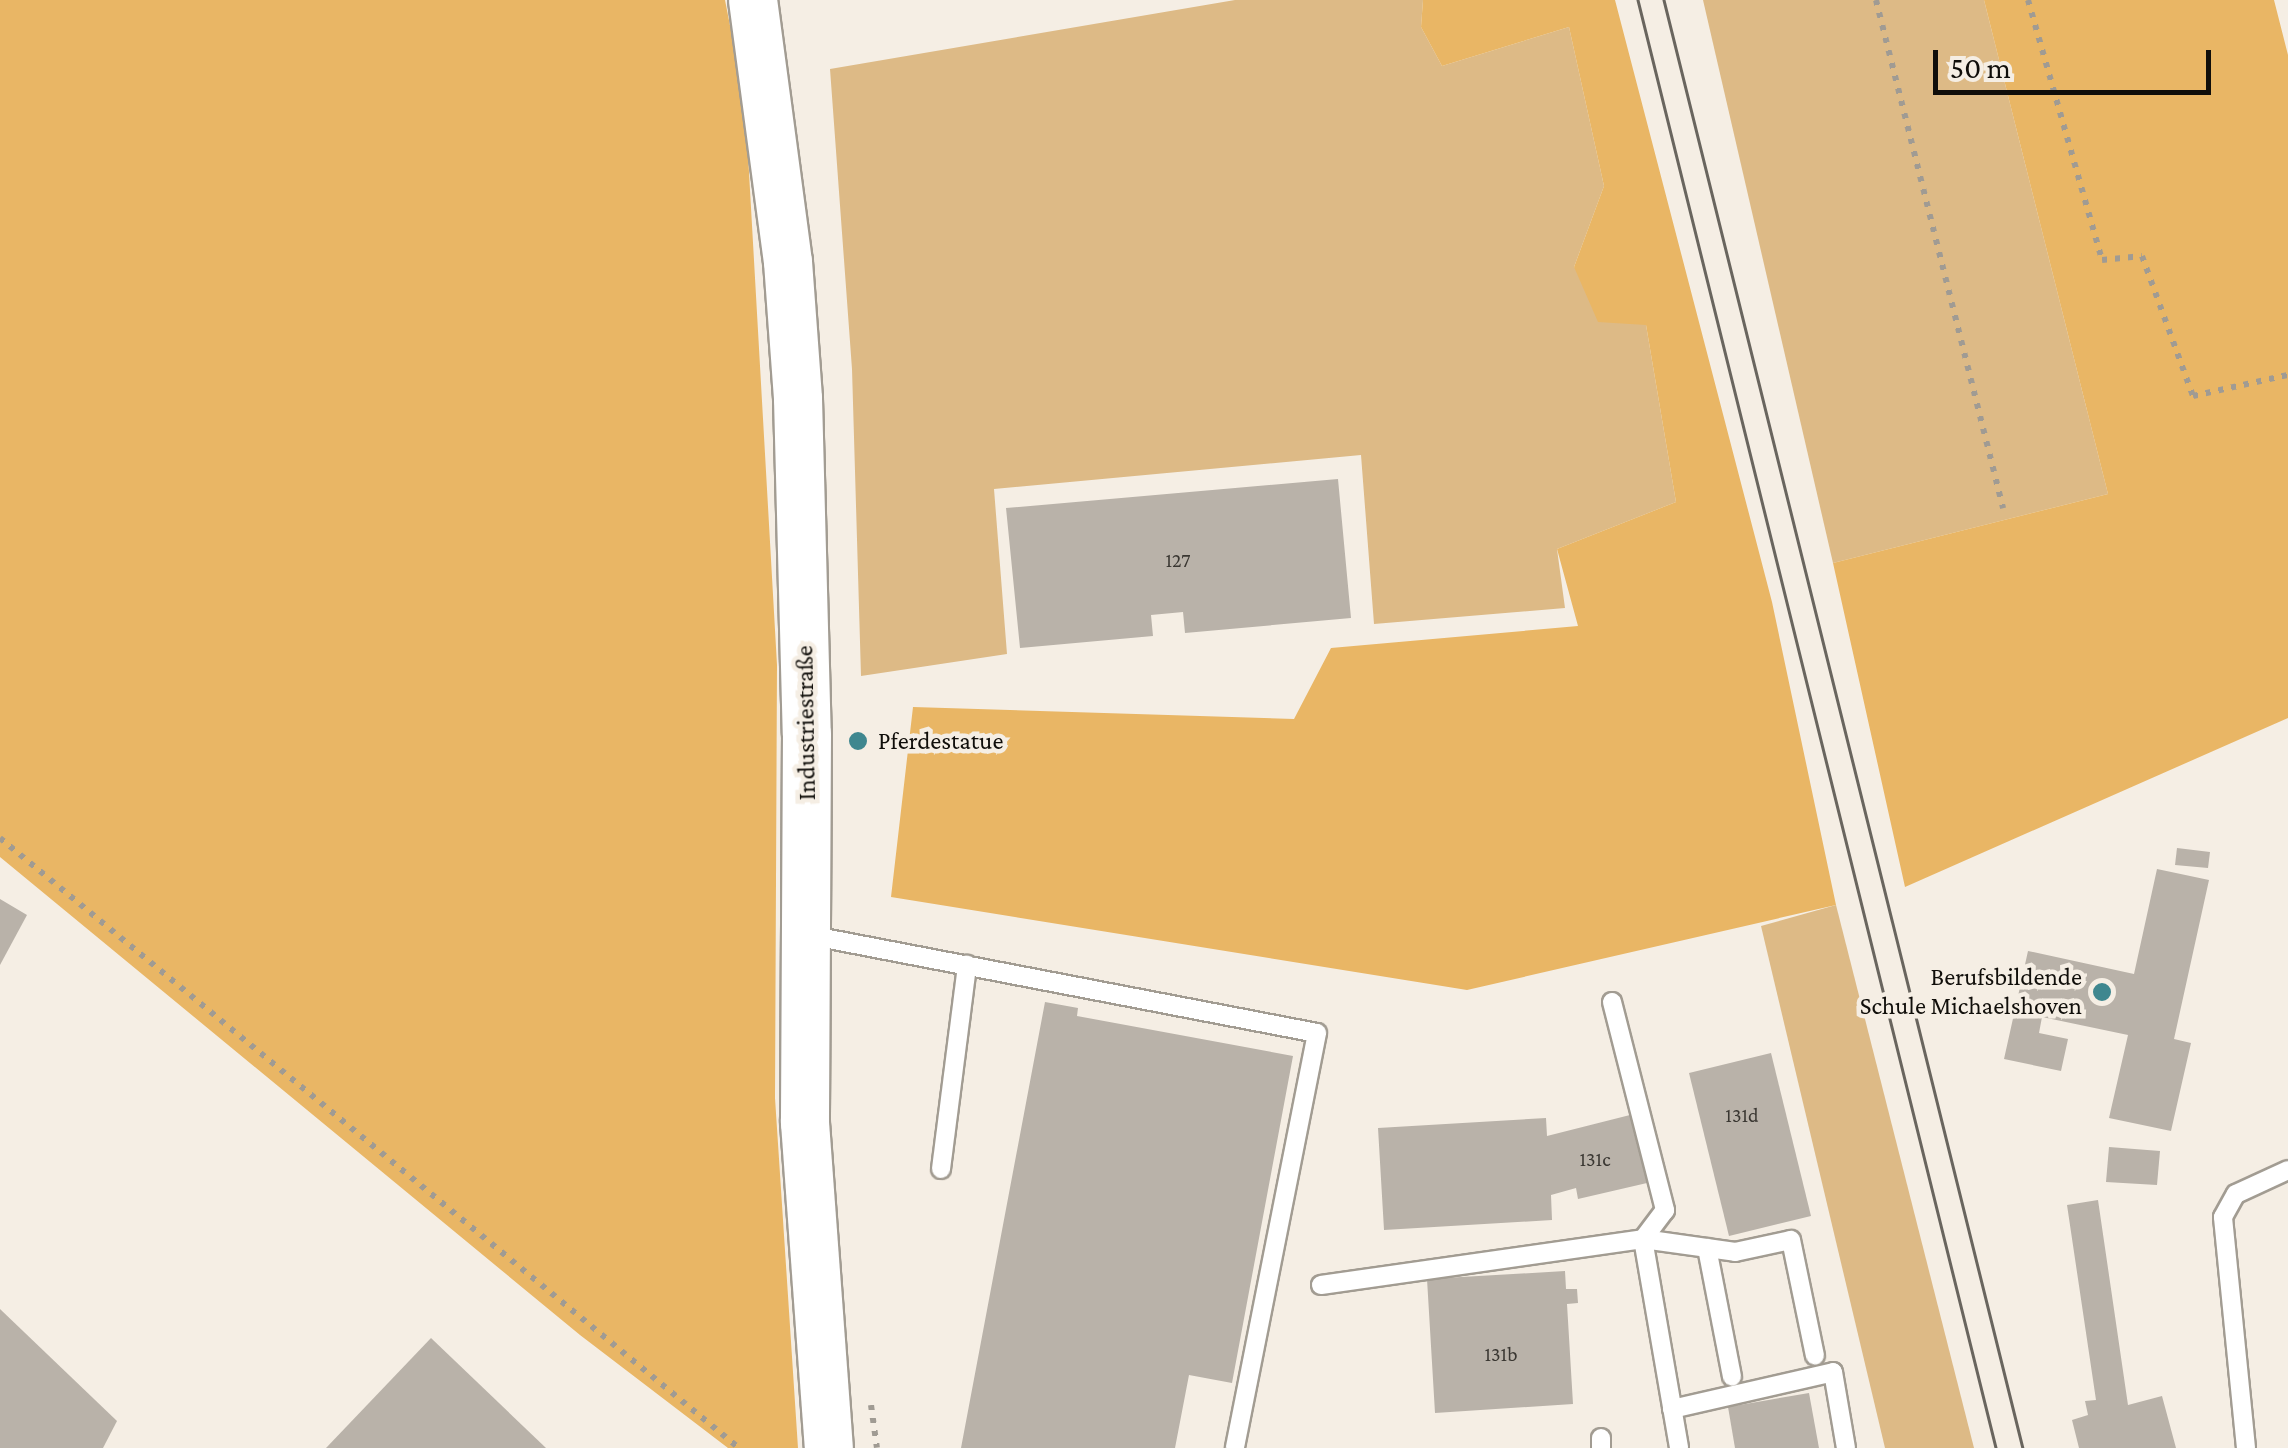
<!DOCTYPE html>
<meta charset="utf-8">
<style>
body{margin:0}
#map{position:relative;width:2288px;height:1448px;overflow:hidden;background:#f5eee4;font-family:"Crimson Pro",serif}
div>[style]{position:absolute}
.green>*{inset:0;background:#ddba86}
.forest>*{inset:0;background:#e9b665}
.building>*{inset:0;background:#b9b2a9}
.path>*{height:6px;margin-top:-3px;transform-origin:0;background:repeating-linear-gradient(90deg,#a09b93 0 5px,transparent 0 13px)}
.roads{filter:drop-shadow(2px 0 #a29c92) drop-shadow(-2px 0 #a29c92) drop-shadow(0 2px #a29c92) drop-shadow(0 -2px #a29c92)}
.lane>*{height:18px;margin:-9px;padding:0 9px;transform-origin:9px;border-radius:9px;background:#fff}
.secondary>*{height:48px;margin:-24px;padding:0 24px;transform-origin:24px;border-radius:24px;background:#fff}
.tram>*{height:2.5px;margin:-1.25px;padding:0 1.25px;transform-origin:1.25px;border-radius:1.25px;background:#69655e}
.dots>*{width:28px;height:28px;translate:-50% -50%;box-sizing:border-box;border:5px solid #f5eee4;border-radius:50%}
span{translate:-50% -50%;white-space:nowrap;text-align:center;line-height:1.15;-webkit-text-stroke:9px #f5eee4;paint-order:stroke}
.number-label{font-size:20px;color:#3a3732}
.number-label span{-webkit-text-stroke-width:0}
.street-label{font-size:25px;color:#100e0a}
.poi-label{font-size:25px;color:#100e0a}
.left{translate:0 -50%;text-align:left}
.right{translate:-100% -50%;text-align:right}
.scale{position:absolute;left:1933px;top:50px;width:278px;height:45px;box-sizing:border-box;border:5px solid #100e0a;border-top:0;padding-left:12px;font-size:30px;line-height:35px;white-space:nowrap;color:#100e0a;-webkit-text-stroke:8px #f5eee4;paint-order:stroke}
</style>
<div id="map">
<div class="green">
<i style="clip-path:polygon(1235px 0,1423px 0,1421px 27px,1442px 66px,1569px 27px,1604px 186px,1574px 267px,1646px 325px,1676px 502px,1557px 549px,1565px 608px,1374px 624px,1361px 455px,994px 489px,1007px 654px,861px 676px,852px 369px,830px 69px)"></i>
<i style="clip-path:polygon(1703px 0,1984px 0,2108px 494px,1833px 563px)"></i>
<i style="clip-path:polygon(1836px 905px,1974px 1448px,1885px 1448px,1761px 926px)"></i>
</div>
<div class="forest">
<i style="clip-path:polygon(0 0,725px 0,745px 102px,777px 665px,775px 1098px,798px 1448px,728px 1448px,580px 1335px,0 857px)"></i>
<i style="clip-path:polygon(1423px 0,1615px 0,1772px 602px,1836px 905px,1467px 990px,891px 897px,913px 707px,1294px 719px,1331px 648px,1578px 626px,1557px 549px,1676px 502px,1646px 325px,1598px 322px,1574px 267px,1604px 186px,1569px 27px,1442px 66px,1421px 27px)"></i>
<i style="clip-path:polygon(1984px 0,2274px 0,2288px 55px,2288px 718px,1905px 887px,1833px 563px,2108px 494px)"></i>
</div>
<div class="building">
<i style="clip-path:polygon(1338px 479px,1351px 618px,1185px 633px,1183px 612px,1151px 615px,1153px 636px,1020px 648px,1006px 508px)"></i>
<i style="clip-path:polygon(2177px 848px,2210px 852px,2208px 868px,2175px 865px)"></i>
<i style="clip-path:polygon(2157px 869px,2209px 880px,2174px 1039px,2191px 1043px,2171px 1131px,2109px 1118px,2128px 1035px,2042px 1017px,2039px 1033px,2068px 1039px,2061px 1071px,2004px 1059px,2028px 951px,2134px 974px)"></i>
<i style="clip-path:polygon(0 899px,27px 915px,0 965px)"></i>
<i style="clip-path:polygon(1045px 1002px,1078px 1008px,1077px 1016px,1293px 1056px,1232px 1383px,1189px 1375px,1175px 1448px,961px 1448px)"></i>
<i style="clip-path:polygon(1771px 1053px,1811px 1216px,1729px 1236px,1689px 1073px)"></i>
<i style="clip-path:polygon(1630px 1115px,1647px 1183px,1578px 1199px,1576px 1188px,1551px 1195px,1552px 1220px,1384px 1230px,1378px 1128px,1546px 1118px,1547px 1136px)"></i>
<i style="clip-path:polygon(2109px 1147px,2160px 1151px,2157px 1185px,2106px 1182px)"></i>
<i style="clip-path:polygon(2098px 1200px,2128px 1405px,2162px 1396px,2176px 1448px,2079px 1448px,2072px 1420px,2088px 1415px,2085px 1401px,2096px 1400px,2067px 1205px)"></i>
<i style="clip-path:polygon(1565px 1271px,1566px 1289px,1577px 1289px,1578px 1303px,1567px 1304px,1573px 1404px,1435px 1413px,1427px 1279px)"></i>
<i style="clip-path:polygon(0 1309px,117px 1421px,103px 1448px,0 1448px)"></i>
<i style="clip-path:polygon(431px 1338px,546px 1448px,326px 1448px)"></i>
<i style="clip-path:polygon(1809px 1393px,1819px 1448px,1735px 1448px,1728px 1407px)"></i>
</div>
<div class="path">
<i style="left:1876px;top:0;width:524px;rotate:75.96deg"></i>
<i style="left:2028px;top:0;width:270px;rotate:74.1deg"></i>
<i style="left:2102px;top:260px;width:40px;rotate:-5.7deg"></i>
<i style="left:2142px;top:256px;width:149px;rotate:70deg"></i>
<i style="left:2193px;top:396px;width:97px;rotate:-12.5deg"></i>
<i style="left:0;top:838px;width:958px;rotate:39.54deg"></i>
<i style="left:871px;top:1405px;width:43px;rotate:82.1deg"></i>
</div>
<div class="roads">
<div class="lane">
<i style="left:808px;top:935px;width:518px;rotate:10.9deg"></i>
<i style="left:1317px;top:1033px;width:423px;rotate:101.2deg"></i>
<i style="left:1612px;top:1002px;width:215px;rotate:75.7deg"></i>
<i style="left:1665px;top:1210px;width:36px;rotate:127deg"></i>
<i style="left:1643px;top:1239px;width:212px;rotate:80.2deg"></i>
<i style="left:941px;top:1169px;width:206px;rotate:-82.7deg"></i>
<i style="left:1707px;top:1248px;width:131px;rotate:79deg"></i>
<i style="left:1321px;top:1285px;width:325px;rotate:-8.1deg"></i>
<i style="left:1643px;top:1239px;width:93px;rotate:8deg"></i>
<i style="left:1735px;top:1252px;width:57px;rotate:-12.1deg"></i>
<i style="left:1791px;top:1240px;width:118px;rotate:78.3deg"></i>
<i style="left:1672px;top:1409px;width:165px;rotate:-12.9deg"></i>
<i style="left:1833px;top:1372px;width:77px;rotate:80.3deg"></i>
<i style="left:1601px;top:1438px;width:10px;rotate:90deg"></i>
<i style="left:2246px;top:1448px;width:232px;rotate:-95.7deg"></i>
<i style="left:2223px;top:1217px;width:26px;rotate:-61deg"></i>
<i style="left:2236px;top:1194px;width:57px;rotate:-24.8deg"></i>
</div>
<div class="secondary">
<i style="left:753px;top:0;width:264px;rotate:82.4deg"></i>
<i style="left:788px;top:262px;width:137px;rotate:85.8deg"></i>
<i style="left:798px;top:399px;width:335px;rotate:88.5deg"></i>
<i style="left:807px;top:734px;width:389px;rotate:90.3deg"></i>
<i style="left:805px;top:1123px;width:326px;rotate:85.8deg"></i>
</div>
</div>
<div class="tram">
<i style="left:1638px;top:0;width:1492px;rotate:76.11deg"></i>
<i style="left:1664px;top:0;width:1492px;rotate:76.08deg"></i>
</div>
<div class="dots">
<i style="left:858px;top:741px;background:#3f878f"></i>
<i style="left:2102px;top:992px;background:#3f878f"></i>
</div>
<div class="number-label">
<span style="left:1178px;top:560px">127</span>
<span style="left:1742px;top:1115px">131d</span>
<span style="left:1595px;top:1159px">131c</span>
<span style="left:1501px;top:1354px">131b</span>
</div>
<div class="street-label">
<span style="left:806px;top:723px;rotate:-91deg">Industriestraße</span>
</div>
<div class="poi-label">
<span class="left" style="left:878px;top:741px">Pferdestatue</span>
<span class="right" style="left:2082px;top:992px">Berufsbildende<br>Schule Michaelshoven</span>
</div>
<div class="scale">50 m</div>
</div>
